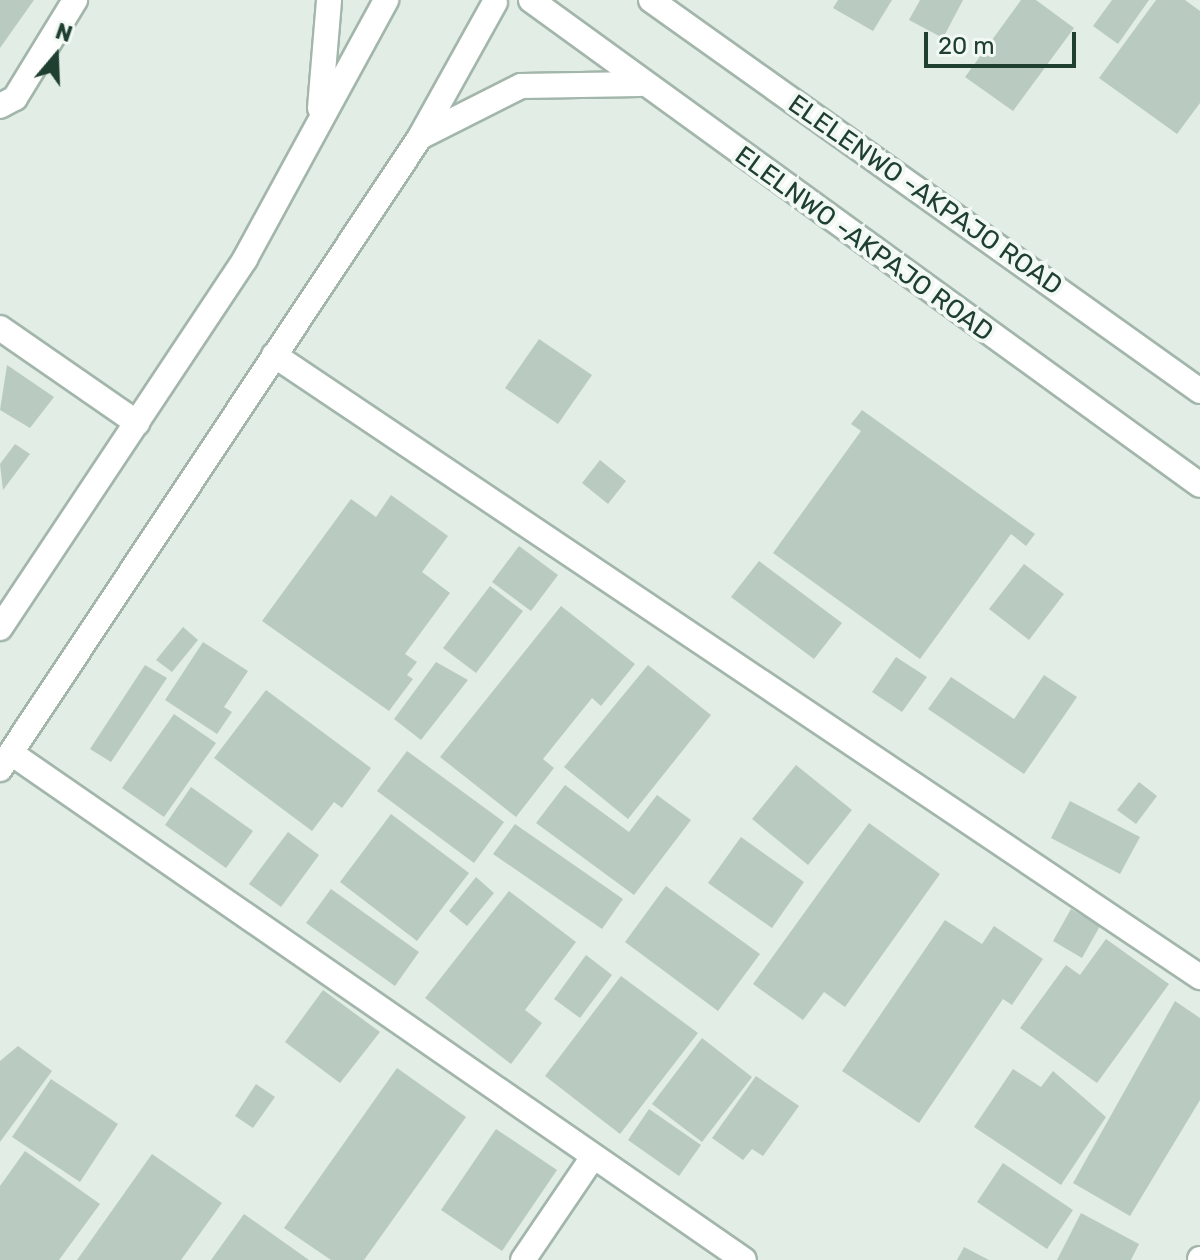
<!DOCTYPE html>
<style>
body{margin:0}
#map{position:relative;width:1200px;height:1260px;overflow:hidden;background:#e1ede5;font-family:Rubik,sans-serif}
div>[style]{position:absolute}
.building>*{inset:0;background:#b9cbc0}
.roads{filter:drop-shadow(2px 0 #a3b6ab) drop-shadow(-2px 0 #a3b6ab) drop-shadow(0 2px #a3b6ab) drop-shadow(0 -2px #a3b6ab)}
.lane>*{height:24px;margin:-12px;padding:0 12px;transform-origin:12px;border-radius:12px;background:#fff}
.street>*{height:24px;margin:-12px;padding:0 12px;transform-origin:12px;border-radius:12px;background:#fff}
.secondary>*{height:24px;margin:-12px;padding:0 12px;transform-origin:12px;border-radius:12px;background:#fff}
span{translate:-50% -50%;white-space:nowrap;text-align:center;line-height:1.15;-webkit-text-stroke:8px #f2f9f4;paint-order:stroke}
.street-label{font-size:26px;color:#1f4031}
.north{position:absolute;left:16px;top:16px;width:80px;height:80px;-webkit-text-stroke:6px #f2f9f4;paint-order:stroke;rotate:19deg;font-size:22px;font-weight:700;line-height:32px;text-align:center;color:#1f4031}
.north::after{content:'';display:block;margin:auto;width:28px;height:36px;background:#1f4031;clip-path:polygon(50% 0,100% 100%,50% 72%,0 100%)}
.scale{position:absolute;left:924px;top:32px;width:152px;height:36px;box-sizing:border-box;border:4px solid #1f4031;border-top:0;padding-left:10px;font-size:24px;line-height:28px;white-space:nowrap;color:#1f4031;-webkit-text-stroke:6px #f2f9f4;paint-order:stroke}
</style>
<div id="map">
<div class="building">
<i style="clip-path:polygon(0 0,34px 0,0 48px)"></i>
<i style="clip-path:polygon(838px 0,892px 0,873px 31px,833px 8px)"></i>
<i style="clip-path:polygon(920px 0,963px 0,943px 38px,909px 20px)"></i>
<i style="clip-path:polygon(1021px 0,1036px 0,1074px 28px,1013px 111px,965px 77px)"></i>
<i style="clip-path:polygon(1112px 0,1149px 0,1118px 44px,1093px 26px)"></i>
<i style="clip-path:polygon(1156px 0,1185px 0,1200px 11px,1200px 103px,1177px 134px,1099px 78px)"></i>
<i style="clip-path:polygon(539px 339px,592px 375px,558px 424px,505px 388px)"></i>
<i style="clip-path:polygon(7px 365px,54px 397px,30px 428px,0 410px)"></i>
<i style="clip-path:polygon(862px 410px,1035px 534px,1026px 546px,1011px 534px,920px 659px,773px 553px,861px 431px,851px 424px)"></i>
<i style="clip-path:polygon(15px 444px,30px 454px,3px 490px,0 464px)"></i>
<i style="clip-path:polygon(600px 460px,626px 481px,608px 504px,582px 483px)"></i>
<i style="clip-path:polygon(391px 495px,448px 536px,422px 572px,450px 593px,405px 654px,417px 662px,407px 675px,413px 679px,389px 711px,262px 621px,351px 499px,376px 517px)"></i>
<i style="clip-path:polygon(519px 546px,558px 575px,531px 611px,492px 582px)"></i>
<i style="clip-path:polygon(759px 561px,842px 623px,814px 659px,731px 597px)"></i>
<i style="clip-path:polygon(1024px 564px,1064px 594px,1029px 640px,989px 609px)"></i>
<i style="clip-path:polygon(490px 586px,523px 611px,476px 673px,443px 648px)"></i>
<i style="clip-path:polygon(561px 606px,635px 664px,601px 706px,592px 698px,543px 759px,554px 768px,516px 817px,440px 757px)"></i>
<i style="clip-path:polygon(183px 627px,198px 640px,172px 672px,156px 660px)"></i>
<i style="clip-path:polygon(203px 642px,248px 671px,224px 707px,232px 712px,217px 734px,165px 700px)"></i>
<i style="clip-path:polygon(896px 657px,927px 677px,902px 712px,872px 692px)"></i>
<i style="clip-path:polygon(436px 662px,468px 680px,421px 740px,394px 719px)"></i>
<i style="clip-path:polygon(145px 665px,167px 678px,111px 762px,90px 749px)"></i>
<i style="clip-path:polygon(648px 665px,711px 715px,628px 819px,564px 767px)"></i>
<i style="clip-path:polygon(1044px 675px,1077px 697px,1024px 774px,928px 709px,951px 677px,1014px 719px)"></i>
<i style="clip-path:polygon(266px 690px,371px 768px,342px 808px,334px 802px,312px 831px,214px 758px)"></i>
<i style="clip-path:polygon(174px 714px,216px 743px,164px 817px,122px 788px)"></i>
<i style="clip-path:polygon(407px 751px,504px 822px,474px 863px,377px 791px)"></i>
<i style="clip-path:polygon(796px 765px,852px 810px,808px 865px,752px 819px)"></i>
<i style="clip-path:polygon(1139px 782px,1157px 796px,1136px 824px,1117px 810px)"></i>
<i style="clip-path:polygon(565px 785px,629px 832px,657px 795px,691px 820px,634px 895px,536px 823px)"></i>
<i style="clip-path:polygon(191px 787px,253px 831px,226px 868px,165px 825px)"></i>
<i style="clip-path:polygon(1070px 801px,1140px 837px,1120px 874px,1051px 838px)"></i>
<i style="clip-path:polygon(391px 814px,469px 873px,417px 941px,340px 882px)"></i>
<i style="clip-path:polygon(869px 823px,940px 874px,845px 1007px,824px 992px,803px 1020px,753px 984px)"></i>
<i style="clip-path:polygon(515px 824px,623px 899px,602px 929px,493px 854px)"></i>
<i style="clip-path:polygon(288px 832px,319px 855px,281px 907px,249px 884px)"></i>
<i style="clip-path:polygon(741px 837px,804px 882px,772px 928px,708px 883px)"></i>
<i style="clip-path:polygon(476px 877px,494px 893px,467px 926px,449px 911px)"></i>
<i style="clip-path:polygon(666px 886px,760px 954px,718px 1011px,625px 942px)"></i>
<i style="clip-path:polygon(331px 889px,419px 952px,395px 986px,306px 923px)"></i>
<i style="clip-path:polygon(509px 891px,576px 942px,525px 1010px,542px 1023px,511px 1064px,425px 998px)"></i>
<i style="clip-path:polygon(1071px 909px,1100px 926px,1082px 958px,1053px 941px)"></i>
<i style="clip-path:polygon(945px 920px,982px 944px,994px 926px,1043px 959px,1012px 1005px,1003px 999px,919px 1123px,842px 1071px)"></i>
<i style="clip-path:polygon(1106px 939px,1169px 984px,1097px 1083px,1020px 1028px,1066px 965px,1080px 975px)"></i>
<i style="clip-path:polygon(586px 955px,612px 975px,580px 1018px,554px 999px)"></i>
<i style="clip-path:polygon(621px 976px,698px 1033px,620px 1134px,545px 1076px)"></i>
<i style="clip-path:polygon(323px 990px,380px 1032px,340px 1083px,285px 1042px)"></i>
<i style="clip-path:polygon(1175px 1001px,1200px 1018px,1200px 1100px,1130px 1216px,1073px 1183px)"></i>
<i style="clip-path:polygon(702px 1038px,752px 1077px,702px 1142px,652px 1104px)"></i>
<i style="clip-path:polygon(18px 1046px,52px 1071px,0 1142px,0 1061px)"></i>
<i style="clip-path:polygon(397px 1068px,466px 1117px,364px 1260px,331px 1260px,284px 1228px)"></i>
<i style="clip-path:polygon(1013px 1069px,1041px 1087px,1053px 1071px,1106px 1117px,1061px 1185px,974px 1127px)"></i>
<i style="clip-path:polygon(756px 1076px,799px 1106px,763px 1156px,752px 1149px,743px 1160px,712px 1138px)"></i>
<i style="clip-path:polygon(51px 1079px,118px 1124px,80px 1182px,12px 1137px)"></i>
<i style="clip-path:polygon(256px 1084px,275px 1097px,253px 1128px,235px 1116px)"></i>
<i style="clip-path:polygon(649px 1109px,701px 1145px,679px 1176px,628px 1140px)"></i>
<i style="clip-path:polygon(496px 1129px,557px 1170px,502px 1251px,441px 1210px)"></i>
<i style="clip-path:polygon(25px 1151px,100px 1204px,59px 1260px,0 1260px,0 1186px)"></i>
<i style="clip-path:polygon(152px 1154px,222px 1203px,181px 1260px,77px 1260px)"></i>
<i style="clip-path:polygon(1003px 1163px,1073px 1210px,1047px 1249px,977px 1202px)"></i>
<i style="clip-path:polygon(1081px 1213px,1139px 1244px,1131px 1260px,1057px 1260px)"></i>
<i style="clip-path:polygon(244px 1214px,309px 1260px,211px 1260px)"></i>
<i style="clip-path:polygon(964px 1247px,989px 1260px,957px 1260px)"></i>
</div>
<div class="roads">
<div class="lane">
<i style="left:0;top:106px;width:17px;rotate:-28deg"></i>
<i style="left:15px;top:98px;width:115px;rotate:-58.5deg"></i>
</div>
<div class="street">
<i style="left:0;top:328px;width:167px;rotate:34.7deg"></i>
<i style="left:274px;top:355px;width:1116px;rotate:33.89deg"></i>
<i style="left:11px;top:753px;width:891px;rotate:34.67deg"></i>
<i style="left:523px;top:1260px;width:125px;rotate:-55.8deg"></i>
<i style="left:1200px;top:1260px;width:1px;rotate:-90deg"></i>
</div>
<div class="secondary">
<i style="left:531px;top:0;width:826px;rotate:35.94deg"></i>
<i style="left:651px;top:0;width:674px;rotate:35.46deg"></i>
<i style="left:320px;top:108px;width:108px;rotate:-85.2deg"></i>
<i style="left:422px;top:136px;width:111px;rotate:-26.8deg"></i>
<i style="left:521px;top:86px;width:119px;rotate:-1deg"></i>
<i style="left:0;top:628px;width:443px;rotate:-56.4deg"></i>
<i style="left:245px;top:259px;width:295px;rotate:-61.4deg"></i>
<i style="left:0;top:769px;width:759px;rotate:-56.39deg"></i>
<i style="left:420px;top:137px;width:154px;rotate:-60.9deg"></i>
</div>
</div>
<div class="street-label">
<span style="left:925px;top:195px;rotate:35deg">ELELENWO -AKPAJO ROAD</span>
<span style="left:864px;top:244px;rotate:36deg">ELELNWO -AKPAJO ROAD</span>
</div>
<div class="north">N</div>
<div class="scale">20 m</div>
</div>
